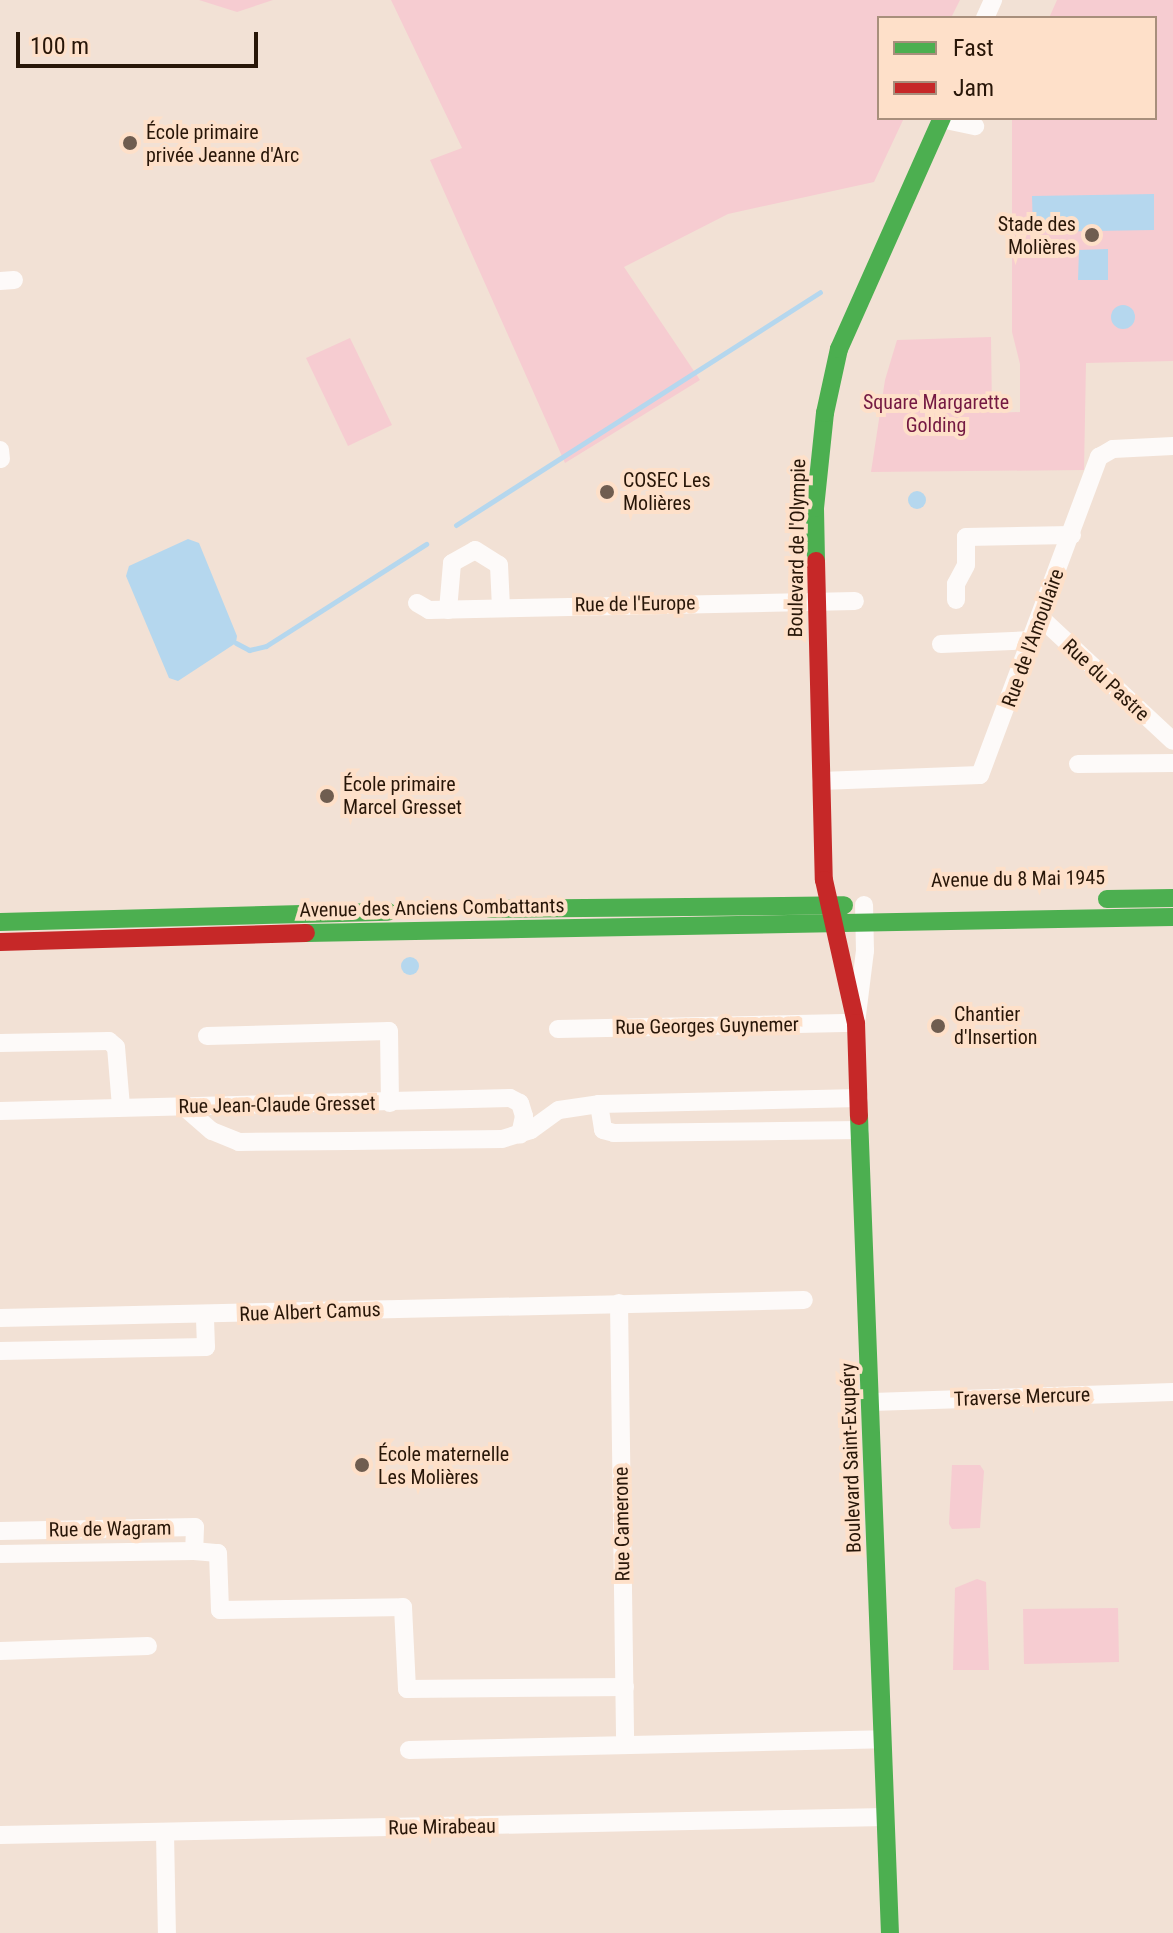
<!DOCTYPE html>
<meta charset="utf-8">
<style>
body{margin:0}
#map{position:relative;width:1173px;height:1933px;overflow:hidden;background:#f2e1d5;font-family:"Roboto Condensed",sans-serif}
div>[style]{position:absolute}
.green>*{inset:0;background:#f6ccd1}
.water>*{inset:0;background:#b5d7ee}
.round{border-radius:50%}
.stream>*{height:5px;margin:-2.5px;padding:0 2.5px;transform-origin:2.5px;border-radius:2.5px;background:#b5d7ee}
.street>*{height:18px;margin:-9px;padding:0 9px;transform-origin:9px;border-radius:9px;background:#fdfaf9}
.fast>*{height:18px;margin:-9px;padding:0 9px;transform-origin:9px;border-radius:9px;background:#4caf50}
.jam>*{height:18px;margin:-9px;padding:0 9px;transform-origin:9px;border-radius:9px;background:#c62828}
.dots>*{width:22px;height:22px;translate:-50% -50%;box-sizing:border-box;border:4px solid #fee0c9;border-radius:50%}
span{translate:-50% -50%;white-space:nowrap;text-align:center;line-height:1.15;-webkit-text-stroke:8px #fee0c9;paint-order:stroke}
.poi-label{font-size:20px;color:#281608}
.left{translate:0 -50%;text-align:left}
.right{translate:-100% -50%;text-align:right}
.park-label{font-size:20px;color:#741942}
.street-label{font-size:20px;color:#281608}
.legend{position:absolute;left:877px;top:16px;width:280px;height:104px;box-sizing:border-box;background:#fee0c9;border:2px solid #a88f7c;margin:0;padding:10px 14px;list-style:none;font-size:24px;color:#281608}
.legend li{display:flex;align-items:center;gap:16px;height:40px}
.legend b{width:40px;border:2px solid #a88f7c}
.scale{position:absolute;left:16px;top:32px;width:242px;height:36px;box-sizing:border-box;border:4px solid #281608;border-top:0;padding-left:10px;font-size:24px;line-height:28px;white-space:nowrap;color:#281608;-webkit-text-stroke:6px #fee0c9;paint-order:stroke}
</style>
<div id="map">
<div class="green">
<i style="clip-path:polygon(199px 0,273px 0,237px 12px)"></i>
<i style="clip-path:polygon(391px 0,960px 0,951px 18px,879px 18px,879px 118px,904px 118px,874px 182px,728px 214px,624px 267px,700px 380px,565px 463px,430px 160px,462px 148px)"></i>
<i style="clip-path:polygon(1057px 0,1173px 0,1173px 361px,1086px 363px,1084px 470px,871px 472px,885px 380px,897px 340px,991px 337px,992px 413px,1020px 412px,1020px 364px,1012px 332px,1012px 118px,1155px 118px,1155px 18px,1049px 18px)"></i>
<i style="clip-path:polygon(350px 338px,392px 425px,348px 446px,306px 358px)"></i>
<i style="clip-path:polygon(952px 1465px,980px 1465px,984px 1471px,980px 1528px,952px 1529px,949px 1524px)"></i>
<i style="clip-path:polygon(977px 1579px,986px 1582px,989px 1670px,953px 1670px,955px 1588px)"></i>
<i style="clip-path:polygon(1118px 1608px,1119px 1662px,1024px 1664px,1023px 1609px)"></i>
</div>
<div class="water">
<i style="clip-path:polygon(1154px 194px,1154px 230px,1033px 232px,1032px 196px)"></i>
<i style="clip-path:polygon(1108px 249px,1108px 280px,1078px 280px,1079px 250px)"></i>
<i class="round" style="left:1111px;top:305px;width:24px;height:24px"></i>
<i class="round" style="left:908px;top:491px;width:18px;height:18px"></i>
<i style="clip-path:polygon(188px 539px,199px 543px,237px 636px,236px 643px,178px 681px,169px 678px,126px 576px,129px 566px)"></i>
<i class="round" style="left:401px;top:957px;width:18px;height:18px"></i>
</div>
<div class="stream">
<i style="left:456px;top:525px;width:432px;rotate:-32.6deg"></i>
<i style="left:236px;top:643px;width:15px;rotate:28deg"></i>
<i style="left:249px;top:650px;width:17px;rotate:-13deg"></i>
<i style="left:266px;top:646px;width:190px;rotate:-32.5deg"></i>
</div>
<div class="street">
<i style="left:985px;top:18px;width:20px;rotate:-66deg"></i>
<i style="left:941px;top:119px;width:35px;rotate:12deg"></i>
<i style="left:0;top:281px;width:14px;rotate:-4deg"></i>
<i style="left:0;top:450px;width:9px;rotate:84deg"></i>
<i style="left:956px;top:600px;width:16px;rotate:-90deg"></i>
<i style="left:956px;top:584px;width:21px;rotate:-62deg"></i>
<i style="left:966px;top:565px;width:28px;rotate:-90deg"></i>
<i style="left:966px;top:537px;width:106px;rotate:-1.1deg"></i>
<i style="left:417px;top:603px;width:14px;rotate:30deg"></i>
<i style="left:429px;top:610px;width:426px;rotate:-1.2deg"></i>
<i style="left:448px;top:610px;width:47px;rotate:-85.1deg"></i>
<i style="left:452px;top:563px;width:26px;rotate:-29deg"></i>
<i style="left:475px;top:550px;width:28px;rotate:32deg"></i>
<i style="left:499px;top:565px;width:42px;rotate:87.3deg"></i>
<i style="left:1041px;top:618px;width:180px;rotate:43deg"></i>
<i style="left:941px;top:644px;width:91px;rotate:-2.5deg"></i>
<i style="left:1078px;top:764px;width:95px;rotate:-0.6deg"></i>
<i style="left:821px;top:781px;width:159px;rotate:-2.2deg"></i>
<i style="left:980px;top:775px;width:340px;rotate:-69.5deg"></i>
<i style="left:1099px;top:457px;width:16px;rotate:-30deg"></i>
<i style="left:1113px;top:449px;width:60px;rotate:-2.9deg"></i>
<i style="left:558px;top:1029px;width:298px;rotate:-1.2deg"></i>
<i style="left:856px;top:1023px;width:73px;rotate:-82.9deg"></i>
<i style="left:865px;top:951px;width:46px;rotate:-91.2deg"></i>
<i style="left:207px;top:1036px;width:182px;rotate:-1.6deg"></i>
<i style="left:389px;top:1031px;width:72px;rotate:89.2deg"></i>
<i style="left:0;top:1043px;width:109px;rotate:-1.1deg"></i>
<i style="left:109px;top:1041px;width:9px;rotate:41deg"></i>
<i style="left:116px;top:1047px;width:60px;rotate:85.2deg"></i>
<i style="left:599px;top:1104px;width:26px;rotate:81deg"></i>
<i style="left:603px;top:1130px;width:11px;rotate:15deg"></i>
<i style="left:614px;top:1133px;width:246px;rotate:-0.7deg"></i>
<i style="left:183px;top:1106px;width:38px;rotate:41deg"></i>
<i style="left:212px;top:1131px;width:29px;rotate:22deg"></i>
<i style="left:239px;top:1142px;width:111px;rotate:-0.5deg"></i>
<i style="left:350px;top:1141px;width:152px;rotate:-0.8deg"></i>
<i style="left:502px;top:1139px;width:30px;rotate:-17deg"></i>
<i style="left:531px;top:1130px;width:34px;rotate:-36deg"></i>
<i style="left:559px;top:1110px;width:40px;rotate:-8.5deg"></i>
<i style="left:599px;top:1104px;width:260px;rotate:-1.3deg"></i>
<i style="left:0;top:1111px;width:510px;rotate:-1.46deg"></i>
<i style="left:510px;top:1098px;width:11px;rotate:27deg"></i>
<i style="left:520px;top:1103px;width:14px;rotate:73deg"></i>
<i style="left:524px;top:1116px;width:19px;rotate:102deg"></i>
<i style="left:619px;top:1303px;width:442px;rotate:89.2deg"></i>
<i style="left:0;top:1318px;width:804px;rotate:-1.28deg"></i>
<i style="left:0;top:1351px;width:206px;rotate:-1.1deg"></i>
<i style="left:206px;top:1347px;width:33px;rotate:-92deg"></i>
<i style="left:872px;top:1402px;width:301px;rotate:-1.9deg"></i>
<i style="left:0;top:1531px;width:195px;rotate:-1.2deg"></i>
<i style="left:195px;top:1527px;width:24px;rotate:92deg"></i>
<i style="left:194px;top:1551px;width:194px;rotate:179.1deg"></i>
<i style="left:194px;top:1551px;width:24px;rotate:5deg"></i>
<i style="left:218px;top:1553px;width:57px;rotate:88deg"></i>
<i style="left:220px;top:1610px;width:183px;rotate:-0.9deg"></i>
<i style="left:403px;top:1607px;width:82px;rotate:87.2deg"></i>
<i style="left:407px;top:1689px;width:218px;rotate:-0.5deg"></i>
<i style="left:0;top:1651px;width:148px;rotate:-1.9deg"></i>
<i style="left:409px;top:1750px;width:473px;rotate:-1.3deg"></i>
<i style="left:165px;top:1833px;width:100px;rotate:88.9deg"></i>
<i style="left:0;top:1835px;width:885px;rotate:-1.17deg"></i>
</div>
<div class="fast">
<i style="left:816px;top:561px;width:53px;rotate:-91.1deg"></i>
<i style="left:815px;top:508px;width:96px;rotate:-84deg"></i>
<i style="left:825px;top:413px;width:66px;rotate:-77.7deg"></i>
<i style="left:839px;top:349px;width:253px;rotate:-66deg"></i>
<i style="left:1107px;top:899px;width:66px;rotate:-0.9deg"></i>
<i style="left:491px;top:909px;width:353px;rotate:-0.6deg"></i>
<i style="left:0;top:922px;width:388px;rotate:-1.5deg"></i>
<i style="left:306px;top:933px;width:867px;rotate:-1.06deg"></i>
<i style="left:859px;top:1116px;width:818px;rotate:87.83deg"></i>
</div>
<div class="jam">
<i style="left:816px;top:561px;width:319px;rotate:88.6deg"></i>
<i style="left:824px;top:880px;width:147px;rotate:77.4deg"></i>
<i style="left:856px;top:1023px;width:93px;rotate:88.2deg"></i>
<i style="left:0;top:942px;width:306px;rotate:-1.7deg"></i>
</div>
<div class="dots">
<i style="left:130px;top:143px;background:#6f5d50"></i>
<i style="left:1092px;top:235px;background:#6f5d50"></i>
<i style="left:607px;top:492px;background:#6f5d50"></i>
<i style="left:327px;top:796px;background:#6f5d50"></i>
<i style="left:938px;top:1026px;background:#6f5d50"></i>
<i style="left:362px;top:1465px;background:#6f5d50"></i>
</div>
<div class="poi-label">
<span class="left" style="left:146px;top:144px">École primaire<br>privée Jeanne d'Arc</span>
<span class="right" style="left:1076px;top:236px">Stade des<br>Molières</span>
<span class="left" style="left:623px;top:492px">COSEC Les<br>Molières</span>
<span class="left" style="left:343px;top:796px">École primaire<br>Marcel Gresset</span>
<span class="left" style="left:954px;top:1026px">Chantier<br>d'Insertion</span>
<span class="left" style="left:378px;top:1466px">École maternelle<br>Les Molières</span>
</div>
<div class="park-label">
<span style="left:936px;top:414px">Square Margarette<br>Golding</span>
</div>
<div class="street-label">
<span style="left:797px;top:548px;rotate:-89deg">Boulevard de l'Olympie</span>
<span style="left:635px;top:604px;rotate:-1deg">Rue de l'Europe</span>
<span style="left:1033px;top:638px;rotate:-70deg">Rue de l'Amoulaire</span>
<span style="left:1106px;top:680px;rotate:43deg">Rue du Pastre</span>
<span style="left:1018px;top:879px;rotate:-1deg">Avenue du 8 Mai 1945</span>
<span style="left:432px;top:908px;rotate:-1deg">Avenue des Anciens Combattants</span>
<span style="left:707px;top:1026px;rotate:-1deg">Rue Georges Guynemer</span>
<span style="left:277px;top:1105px;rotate:-1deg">Rue Jean-Claude Gresset</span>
<span style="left:310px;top:1312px;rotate:-2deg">Rue Albert Camus</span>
<span style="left:1022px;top:1397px;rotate:-2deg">Traverse Mercure</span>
<span style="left:851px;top:1458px;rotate:-92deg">Boulevard Saint-Exupéry</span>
<span style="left:622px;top:1524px;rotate:-91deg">Rue Camerone</span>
<span style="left:110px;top:1529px;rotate:-1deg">Rue de Wagram</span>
<span style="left:442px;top:1827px;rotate:-1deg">Rue Mirabeau</span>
</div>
<ul class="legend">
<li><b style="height:10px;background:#4caf50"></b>Fast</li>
<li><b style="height:10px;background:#c62828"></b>Jam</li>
</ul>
<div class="scale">100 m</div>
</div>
